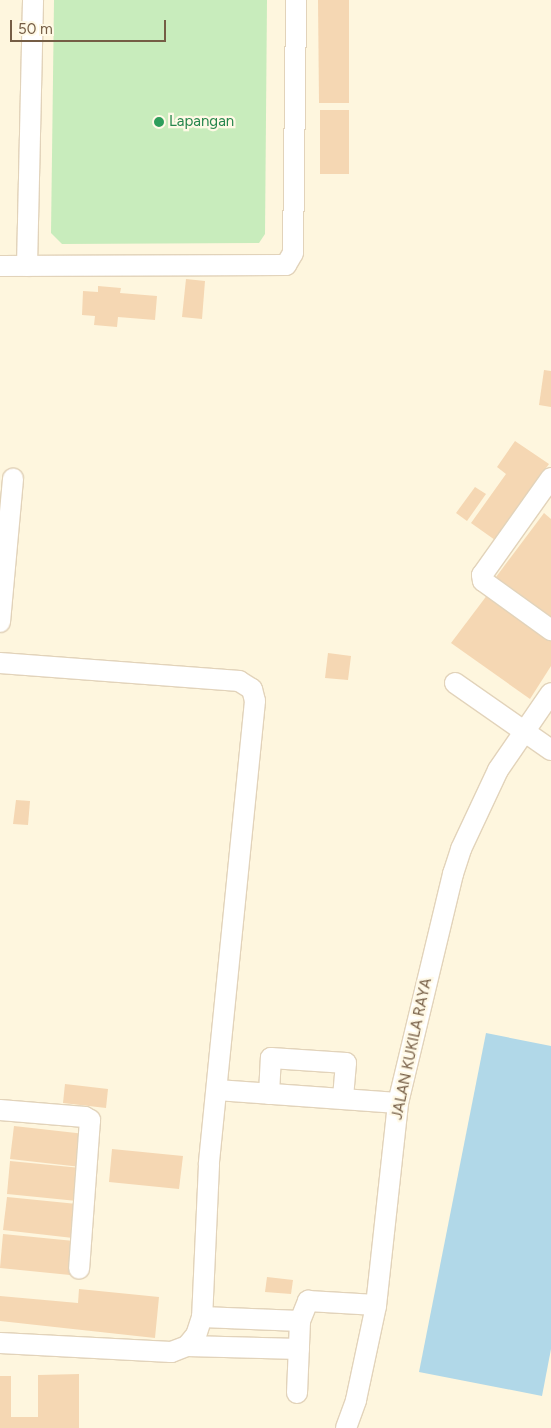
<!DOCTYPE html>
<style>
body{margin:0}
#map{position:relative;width:551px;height:1428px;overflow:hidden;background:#fef6de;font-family:Figtree,sans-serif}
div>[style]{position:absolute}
.green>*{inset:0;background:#c8ecbc}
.water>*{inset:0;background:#b1d8e8}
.building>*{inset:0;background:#f5d7b3}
.roads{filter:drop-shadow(1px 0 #e2d3ba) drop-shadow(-1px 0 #e2d3ba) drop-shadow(0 1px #e2d3ba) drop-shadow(0 -1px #e2d3ba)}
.minor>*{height:20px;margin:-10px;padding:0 10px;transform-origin:10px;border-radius:10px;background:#fff}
.dots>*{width:14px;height:14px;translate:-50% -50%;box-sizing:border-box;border:2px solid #fff9e6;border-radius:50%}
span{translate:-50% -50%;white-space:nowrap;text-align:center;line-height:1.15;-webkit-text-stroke:4.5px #fff9e6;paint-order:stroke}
.leisure-label{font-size:15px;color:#27864d}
.left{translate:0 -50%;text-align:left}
.street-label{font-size:15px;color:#755d45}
.scale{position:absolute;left:10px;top:20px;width:156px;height:22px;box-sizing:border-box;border:2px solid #755d45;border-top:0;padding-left:6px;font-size:15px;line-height:18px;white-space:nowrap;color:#755d45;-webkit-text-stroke:4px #fff9e6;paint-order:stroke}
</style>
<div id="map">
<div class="green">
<i style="clip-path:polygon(54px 0,267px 0,265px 234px,259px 243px,62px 244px,51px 233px)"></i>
</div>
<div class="water">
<i style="clip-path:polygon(486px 1033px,551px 1046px,551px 1349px,542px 1396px,419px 1372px)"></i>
</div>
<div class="building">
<i style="clip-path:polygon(318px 0,349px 0,349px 103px,319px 103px)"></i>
<i style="clip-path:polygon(320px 110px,349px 110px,349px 174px,320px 174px)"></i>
<i style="clip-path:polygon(186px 279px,205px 281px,202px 319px,182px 317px)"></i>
<i style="clip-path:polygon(98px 286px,121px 288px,120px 293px,157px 296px,155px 320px,118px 317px,117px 327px,94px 325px,95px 316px,82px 315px,83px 291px,98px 292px)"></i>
<i style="clip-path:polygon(544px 370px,551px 371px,551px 407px,539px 405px)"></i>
<i style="clip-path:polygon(515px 441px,549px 464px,495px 540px,471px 523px,506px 474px,497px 467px)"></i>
<i style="clip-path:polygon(475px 487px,486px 494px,467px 521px,456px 513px)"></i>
<i style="clip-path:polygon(544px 513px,551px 519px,551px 617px,496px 577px)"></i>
<i style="clip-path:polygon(491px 590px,551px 637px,551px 666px,530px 699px,451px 643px)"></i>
<i style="clip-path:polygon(328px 653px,351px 656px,348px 680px,325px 678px)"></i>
<i style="clip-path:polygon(16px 800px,30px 801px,28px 825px,13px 824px)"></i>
<i style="clip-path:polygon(65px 1084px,108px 1089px,106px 1108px,63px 1103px)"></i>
<i style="clip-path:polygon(14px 1126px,85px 1134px,81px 1167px,10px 1159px)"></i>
<i style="clip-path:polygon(112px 1149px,183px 1156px,179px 1189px,109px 1182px)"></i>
<i style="clip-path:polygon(10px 1161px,81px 1168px,77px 1201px,7px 1194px)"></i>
<i style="clip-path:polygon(7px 1197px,77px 1204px,73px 1238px,3px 1230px)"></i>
<i style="clip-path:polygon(3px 1234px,74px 1241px,70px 1275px,0 1268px)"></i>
<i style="clip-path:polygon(267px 1277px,293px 1280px,291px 1294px,265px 1292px)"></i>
<i style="clip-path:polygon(79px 1289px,159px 1297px,155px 1338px,0 1321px,0 1296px,78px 1303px)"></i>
<i style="clip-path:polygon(79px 1374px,79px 1428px,0 1428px,0 1376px,11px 1376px,11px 1417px,38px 1417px,38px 1375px)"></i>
</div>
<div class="roads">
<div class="minor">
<i style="left:0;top:266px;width:286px;rotate:-0.2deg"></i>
<i style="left:286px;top:265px;width:14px;rotate:-60deg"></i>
<i style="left:293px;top:253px;width:253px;rotate:-89.3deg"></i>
<i style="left:27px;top:266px;width:266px;rotate:-88.7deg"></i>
<i style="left:551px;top:478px;width:119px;rotate:125.4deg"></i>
<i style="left:482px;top:575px;width:6px;rotate:81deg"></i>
<i style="left:483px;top:581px;width:84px;rotate:35.8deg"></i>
<i style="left:0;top:622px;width:144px;rotate:-84.8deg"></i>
<i style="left:0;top:663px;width:240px;rotate:4.3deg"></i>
<i style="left:239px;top:681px;width:15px;rotate:32deg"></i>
<i style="left:252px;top:689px;width:12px;rotate:76deg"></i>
<i style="left:255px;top:701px;width:466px;rotate:95.7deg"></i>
<i style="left:209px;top:1165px;width:152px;rotate:92.6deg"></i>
<i style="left:202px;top:1317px;width:19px;rotate:108deg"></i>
<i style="left:196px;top:1335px;width:14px;rotate:129deg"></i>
<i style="left:187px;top:1346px;width:17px;rotate:159deg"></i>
<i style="left:171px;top:1352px;width:171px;rotate:-177deg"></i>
<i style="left:455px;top:683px;width:117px;rotate:34.9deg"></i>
<i style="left:217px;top:1090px;width:181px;rotate:4.1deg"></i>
<i style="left:269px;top:1094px;width:36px;rotate:-87deg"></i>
<i style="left:271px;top:1058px;width:75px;rotate:3.8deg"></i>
<i style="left:346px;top:1063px;width:36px;rotate:95deg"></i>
<i style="left:0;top:1110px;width:85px;rotate:4.7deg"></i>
<i style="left:85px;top:1117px;width:6px;rotate:31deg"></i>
<i style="left:90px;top:1120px;width:149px;rotate:94.2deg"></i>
<i style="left:202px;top:1317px;width:98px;rotate:2.3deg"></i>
<i style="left:187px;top:1346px;width:112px;rotate:1.5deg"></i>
<i style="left:297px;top:1393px;width:72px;rotate:-87.6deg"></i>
<i style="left:300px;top:1321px;width:22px;rotate:-68deg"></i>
<i style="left:308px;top:1301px;width:68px;rotate:3.4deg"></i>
<i style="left:346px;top:1428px;width:30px;rotate:-70deg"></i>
<i style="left:356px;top:1400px;width:96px;rotate:-78deg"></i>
<i style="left:376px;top:1306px;width:204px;rotate:-83.8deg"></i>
<i style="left:398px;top:1103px;width:236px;rotate:-76.5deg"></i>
<i style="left:453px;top:874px;width:26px;rotate:-72deg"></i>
<i style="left:461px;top:849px;width:87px;rotate:-64.9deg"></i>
<i style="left:498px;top:770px;width:93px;rotate:-55.5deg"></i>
</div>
</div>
<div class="dots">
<i style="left:159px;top:122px;background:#2e9e5b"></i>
</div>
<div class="leisure-label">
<span class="left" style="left:169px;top:122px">Lapangan</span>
</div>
<div class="street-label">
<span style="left:412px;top:1049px;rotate:-78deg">JALAN KUKILA RAYA</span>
</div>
<div class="scale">50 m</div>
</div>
